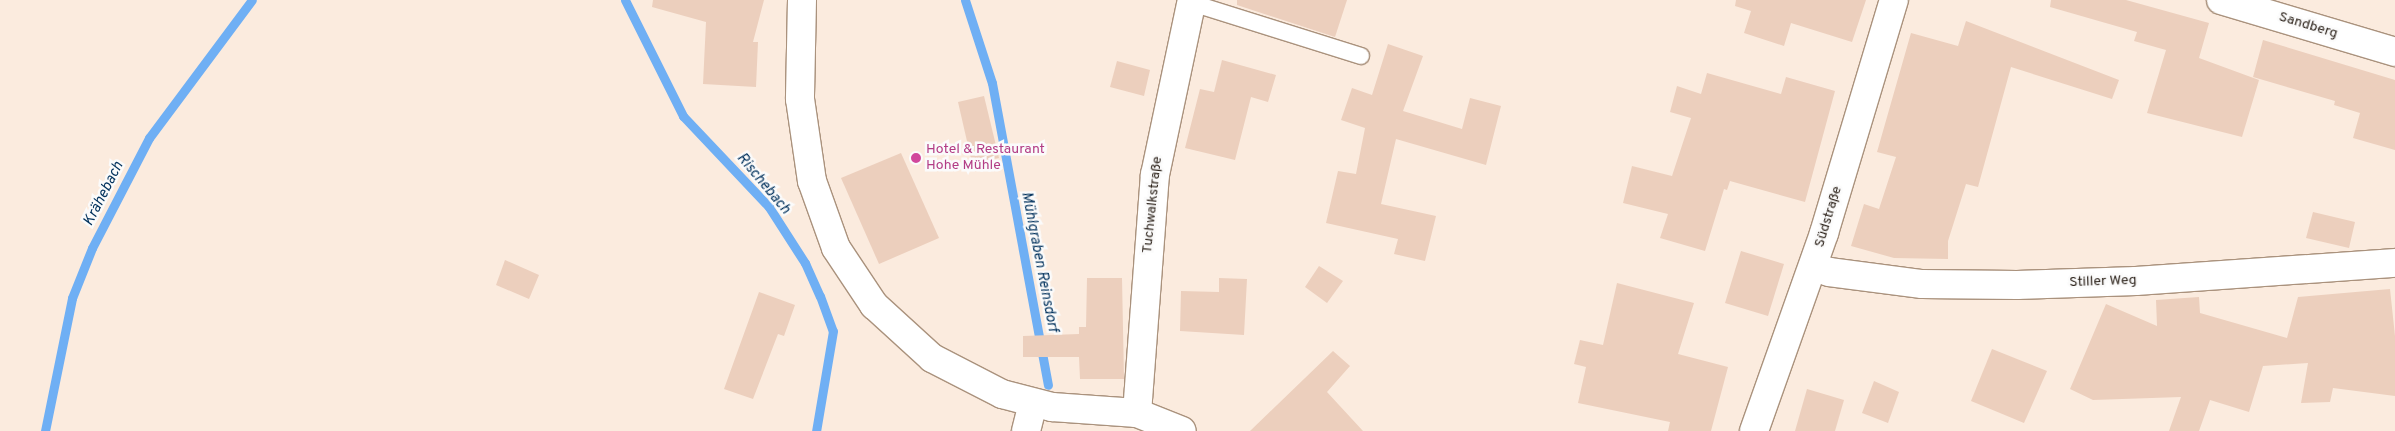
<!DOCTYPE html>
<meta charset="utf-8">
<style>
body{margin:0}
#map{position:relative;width:2395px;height:431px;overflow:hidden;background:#fbebde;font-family:Overpass,sans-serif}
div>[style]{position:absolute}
.stream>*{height:9px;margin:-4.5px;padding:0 4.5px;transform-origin:4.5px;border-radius:4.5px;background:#6faff4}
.building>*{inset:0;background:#eccfbd}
.roads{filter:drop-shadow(1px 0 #aa927d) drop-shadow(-1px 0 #aa927d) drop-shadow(0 1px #aa927d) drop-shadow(0 -1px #aa927d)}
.lane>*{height:16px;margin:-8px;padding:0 8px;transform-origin:8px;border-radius:8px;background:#fff}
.street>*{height:28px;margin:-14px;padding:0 14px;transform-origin:14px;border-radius:14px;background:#fff}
.secondary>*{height:28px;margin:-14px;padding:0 14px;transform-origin:14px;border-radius:14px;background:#fff}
.dots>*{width:14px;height:14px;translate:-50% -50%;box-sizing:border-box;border:2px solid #fbfbfb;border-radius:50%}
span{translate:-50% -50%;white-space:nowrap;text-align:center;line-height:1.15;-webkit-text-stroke:5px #fbfbfb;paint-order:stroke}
.street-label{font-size:14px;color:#2a2018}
.hotel-label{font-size:14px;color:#b23c85}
.left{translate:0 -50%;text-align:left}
.water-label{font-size:15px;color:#01315c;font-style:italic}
</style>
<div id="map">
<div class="stream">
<i style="left:625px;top:0;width:130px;rotate:63.4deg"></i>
<i style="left:683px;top:116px;width:125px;rotate:46.6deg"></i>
<i style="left:769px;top:207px;width:67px;rotate:57.3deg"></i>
<i style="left:805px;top:263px;width:36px;rotate:66deg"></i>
<i style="left:820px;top:296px;width:37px;rotate:70deg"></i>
<i style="left:833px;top:331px;width:101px;rotate:99.6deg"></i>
<i style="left:965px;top:0;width:87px;rotate:72deg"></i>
<i style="left:992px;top:83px;width:307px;rotate:79.5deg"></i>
<i style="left:45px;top:431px;width:136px;rotate:-78.5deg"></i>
<i style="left:72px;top:298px;width:54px;rotate:-68.2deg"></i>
<i style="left:92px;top:248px;width:124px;rotate:-62.6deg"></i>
<i style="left:149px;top:138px;width:172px;rotate:-53.3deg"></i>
</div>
<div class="building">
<i style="clip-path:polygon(653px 0,764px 0,753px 42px,758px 42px,756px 87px,703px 84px,706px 22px,652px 7px)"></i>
<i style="clip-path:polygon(1237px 0,1347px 0,1335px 37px,1237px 5px)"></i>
<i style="clip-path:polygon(1736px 0,1866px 0,1852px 42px,1791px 23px,1784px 46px,1744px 33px,1751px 11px,1735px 6px)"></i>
<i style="clip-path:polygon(2051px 0,2126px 0,2209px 23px,2199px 58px,2259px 80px,2242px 137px,2147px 113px,2166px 50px,2134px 41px,2137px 32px,2050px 7px)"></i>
<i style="clip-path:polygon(1966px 21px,2119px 80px,2112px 99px,2011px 67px,1978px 187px,1966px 184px,1948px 241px,1948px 259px,1894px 258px,1851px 246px,1864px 204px,1879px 209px,1896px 157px,1877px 152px,1911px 33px,1958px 46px)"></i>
<i style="clip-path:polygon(2263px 40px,2395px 80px,2395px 150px,2353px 138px,2360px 113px,2334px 105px,2335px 101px,2253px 77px)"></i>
<i style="clip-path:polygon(1388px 44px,1423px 56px,1403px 111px,1462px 129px,1470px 98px,1501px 106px,1486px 165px,1396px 139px,1381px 204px,1436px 216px,1425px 261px,1394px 254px,1398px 239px,1326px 223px,1338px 171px,1356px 174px,1365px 128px,1341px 120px,1352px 88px,1372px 95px)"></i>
<i style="clip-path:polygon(1222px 60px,1276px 75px,1268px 102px,1251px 97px,1235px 160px,1185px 148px,1200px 89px,1214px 92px)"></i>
<i style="clip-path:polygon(1117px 61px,1150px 70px,1144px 96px,1110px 87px)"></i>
<i style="clip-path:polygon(1707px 73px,1781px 94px,1786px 77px,1835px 91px,1805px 202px,1730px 181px,1727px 190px,1724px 189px,1705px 251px,1660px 238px,1668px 214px,1623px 203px,1632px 166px,1672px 176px,1691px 118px,1670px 112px,1677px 86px,1701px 94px)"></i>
<i style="clip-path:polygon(984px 96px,999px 158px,972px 163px,958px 102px)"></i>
<i style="clip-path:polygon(901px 153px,939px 238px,879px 264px,841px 178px)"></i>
<i style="clip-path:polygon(2313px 212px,2355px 222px,2349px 248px,2306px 238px)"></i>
<i style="clip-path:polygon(1741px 251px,1784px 264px,1768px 316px,1725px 303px)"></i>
<i style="clip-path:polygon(505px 260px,539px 275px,529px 299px,496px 285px)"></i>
<i style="clip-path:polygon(1319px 266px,1343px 281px,1327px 303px,1305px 287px)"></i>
<i style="clip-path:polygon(1087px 278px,1122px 278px,1124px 379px,1080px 379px,1079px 357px,1023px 357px,1023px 336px,1079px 334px,1079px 327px,1086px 327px)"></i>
<i style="clip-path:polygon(1219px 278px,1247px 279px,1244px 335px,1180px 331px,1181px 291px,1219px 292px)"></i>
<i style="clip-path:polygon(1617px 283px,1694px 303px,1678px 354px,1728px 367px,1711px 431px,1668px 431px,1670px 422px,1578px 403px,1586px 367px,1574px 364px,1580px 340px,1603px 345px)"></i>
<i style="clip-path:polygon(2390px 289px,2395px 336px,2395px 396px,2333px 388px,2330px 402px,2301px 403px,2308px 363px,2263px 366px,2249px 412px,2210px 400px,2199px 431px,2169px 431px,2181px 397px,2093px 400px,2070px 389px,2106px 304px,2157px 326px,2156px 300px,2199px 297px,2200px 313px,2287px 338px,2298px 297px)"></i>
<i style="clip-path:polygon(759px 292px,795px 305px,784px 336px,778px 334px,753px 399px,724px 389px)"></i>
<i style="clip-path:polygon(1992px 349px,2047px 371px,2024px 423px,1971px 401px)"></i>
<i style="clip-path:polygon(1333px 351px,1350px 366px,1327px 392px,1363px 431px,1250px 431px)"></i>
<i style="clip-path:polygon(1874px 381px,1899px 392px,1888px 423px,1862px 413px)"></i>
<i style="clip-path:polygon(1807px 389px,1844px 400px,1835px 431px,1795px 431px)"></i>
</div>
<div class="roads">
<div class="lane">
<i style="left:1192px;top:3px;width:177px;rotate:17.4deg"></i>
</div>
<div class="street">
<i style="left:2221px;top:0;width:182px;rotate:16.6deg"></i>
<i style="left:1813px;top:267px;width:17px;rotate:17deg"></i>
<i style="left:1829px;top:272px;width:94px;rotate:7.4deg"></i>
<i style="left:1922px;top:284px;width:95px;rotate:0.6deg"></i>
<i style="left:2017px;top:285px;width:119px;rotate:-1.9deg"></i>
<i style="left:2136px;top:281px;width:260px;rotate:-4deg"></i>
<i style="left:1137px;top:413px;width:239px;rotate:-85.7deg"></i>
<i style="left:1155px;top:175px;width:179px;rotate:-78.1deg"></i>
<i style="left:1026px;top:431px;width:29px;rotate:-76deg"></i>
<i style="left:1754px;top:431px;width:210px;rotate:-70.5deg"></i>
<i style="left:1824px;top:233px;width:243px;rotate:-73.3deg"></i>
</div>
<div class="secondary">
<i style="left:802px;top:0;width:99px;rotate:91.2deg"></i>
<i style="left:800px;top:99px;width:83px;rotate:81.7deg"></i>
<i style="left:812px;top:181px;width:71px;rotate:70.3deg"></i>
<i style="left:836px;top:248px;width:69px;rotate:56.3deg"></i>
<i style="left:874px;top:305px;width:79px;rotate:42.4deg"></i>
<i style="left:932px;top:358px;width:79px;rotate:27.2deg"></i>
<i style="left:1002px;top:394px;width:52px;rotate:14.6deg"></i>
<i style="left:1052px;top:407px;width:85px;rotate:4deg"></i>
<i style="left:1137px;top:413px;width:48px;rotate:21.8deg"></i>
</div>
</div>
<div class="dots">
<i style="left:916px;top:158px;background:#d1479c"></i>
</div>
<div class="street-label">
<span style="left:2308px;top:26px;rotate:17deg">Sandberg</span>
<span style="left:1153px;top:205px;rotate:-84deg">Tuchwalkstraße</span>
<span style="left:1829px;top:217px;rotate:-73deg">Südstraße</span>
<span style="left:2103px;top:282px;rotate:-2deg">Stiller Weg</span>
</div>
<div class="hotel-label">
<span class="left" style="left:926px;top:158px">Hotel &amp; Restaurant<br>Hohe Mühle</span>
</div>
<div class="water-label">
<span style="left:763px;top:184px;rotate:50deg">Rischebach</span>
<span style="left:104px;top:194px;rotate:-63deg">Krähebach</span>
<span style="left:1039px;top:262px;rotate:79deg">Mühlgraben Reinsdorf</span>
</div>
</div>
